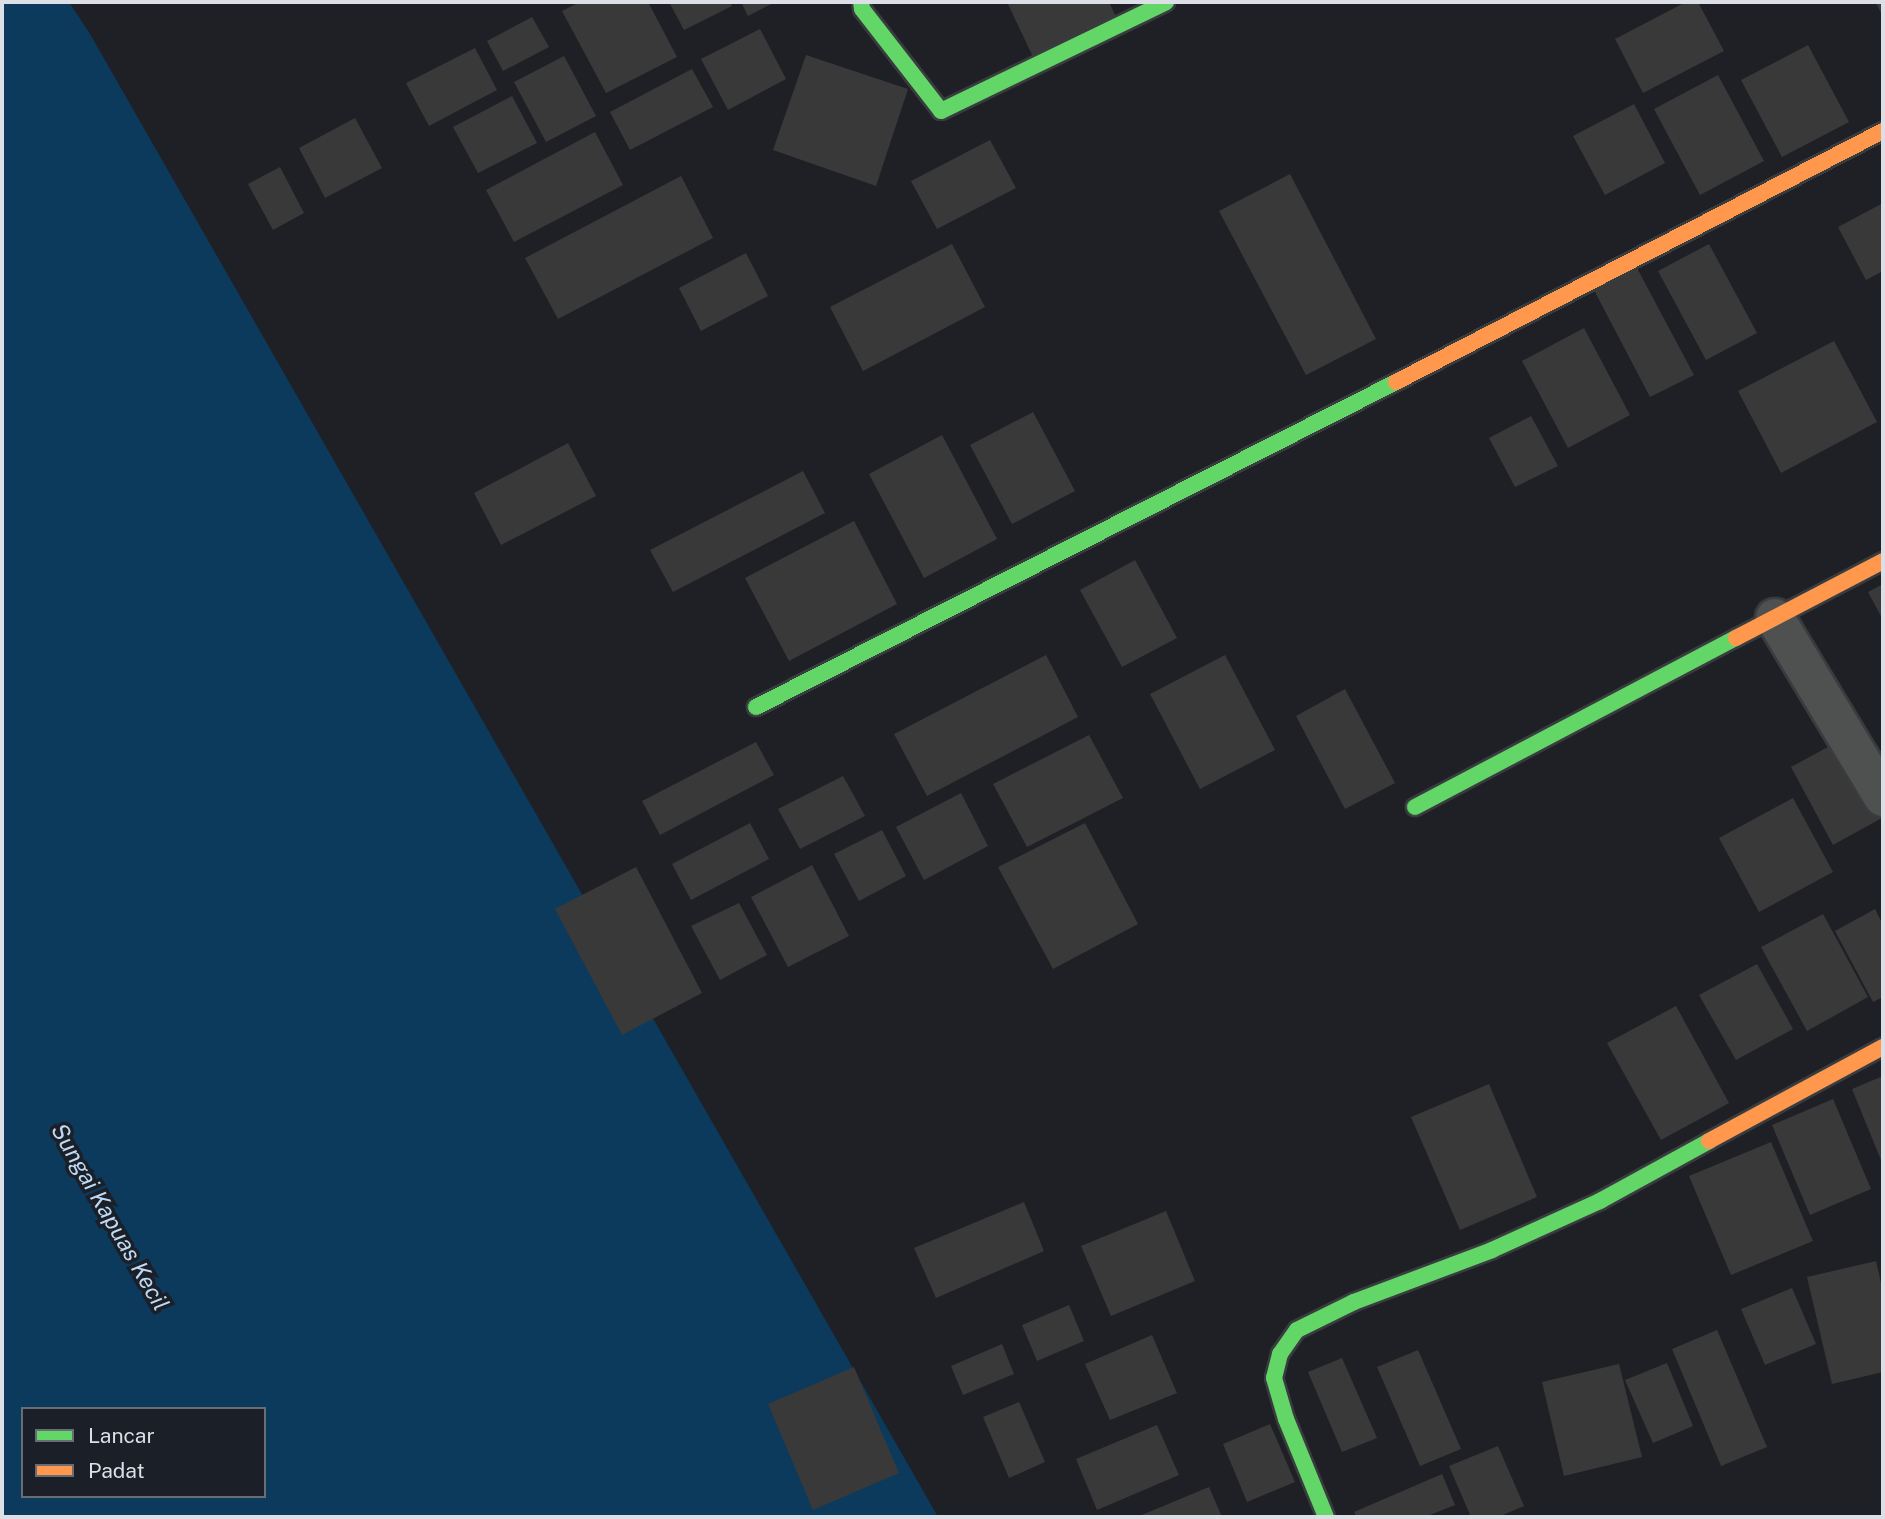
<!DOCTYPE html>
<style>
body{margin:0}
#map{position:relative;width:1885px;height:1519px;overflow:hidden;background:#1e2025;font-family:"Public Sans",sans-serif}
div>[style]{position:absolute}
.water>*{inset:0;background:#0c3a5d}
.building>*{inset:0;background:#39393a}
.roads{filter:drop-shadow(2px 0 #393c3f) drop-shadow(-2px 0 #393c3f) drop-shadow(0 2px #393c3f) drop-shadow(0 -2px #393c3f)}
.street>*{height:38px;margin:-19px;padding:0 19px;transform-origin:19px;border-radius:19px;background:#4f5050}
.fast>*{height:16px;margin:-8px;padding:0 8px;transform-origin:8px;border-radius:8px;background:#63d668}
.slow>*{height:16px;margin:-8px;padding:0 8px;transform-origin:8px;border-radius:8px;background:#ff974d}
span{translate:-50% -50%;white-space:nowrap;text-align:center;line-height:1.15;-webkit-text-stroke:7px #1b1f28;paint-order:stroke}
.water-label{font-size:23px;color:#bfd9f3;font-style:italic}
.frame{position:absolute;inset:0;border:4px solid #dcdfe5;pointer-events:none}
.legend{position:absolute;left:21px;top:1407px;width:245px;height:91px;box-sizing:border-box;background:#1b1f28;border:2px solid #686c74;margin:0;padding:9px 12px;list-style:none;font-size:21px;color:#dcdfe5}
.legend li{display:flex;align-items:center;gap:14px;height:35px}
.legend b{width:35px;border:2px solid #686c74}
</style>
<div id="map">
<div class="water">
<i style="clip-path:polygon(evenodd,2px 2px,69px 2px,90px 34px,938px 1517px,2px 1517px,2px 2px,23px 1409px,264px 1409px,264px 1496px,23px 1496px,23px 1409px)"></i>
</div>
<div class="building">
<i style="clip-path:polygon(580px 2px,648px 2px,677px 57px,606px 93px,562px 11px)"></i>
<i style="clip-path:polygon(669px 2px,730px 2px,732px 6px,684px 30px)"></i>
<i style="clip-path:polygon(741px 2px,775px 2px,748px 16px)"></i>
<i style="clip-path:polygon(1007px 2px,1109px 2px,1117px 19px,1034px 59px)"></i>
<i style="clip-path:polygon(1686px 2px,1698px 2px,1724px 51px,1643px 93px,1615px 39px)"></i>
<i style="clip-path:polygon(1883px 2px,1883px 17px,1876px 3px)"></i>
<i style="clip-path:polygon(532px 17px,549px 47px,503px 71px,487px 41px)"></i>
<i style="clip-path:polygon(760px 29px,786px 79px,728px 110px,701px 59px)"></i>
<i style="clip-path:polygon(1808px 45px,1849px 122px,1782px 157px,1741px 80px)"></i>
<i style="clip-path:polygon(475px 48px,497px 90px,429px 126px,406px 83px)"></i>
<i style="clip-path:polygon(806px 55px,908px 89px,876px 186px,773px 150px)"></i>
<i style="clip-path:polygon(564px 56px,596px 116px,546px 142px,514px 82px)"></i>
<i style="clip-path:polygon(692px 69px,713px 107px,630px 150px,610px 112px)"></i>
<i style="clip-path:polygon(1718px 75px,1764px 161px,1700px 195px,1654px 109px)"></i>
<i style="clip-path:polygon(512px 96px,537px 143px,478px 173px,453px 127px)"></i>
<i style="clip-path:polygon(1634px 104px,1665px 163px,1605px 195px,1573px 136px)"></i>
<i style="clip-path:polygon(355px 118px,382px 168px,325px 198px,299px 148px)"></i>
<i style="clip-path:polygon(595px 132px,623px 185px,514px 242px,486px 190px)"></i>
<i style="clip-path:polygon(990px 140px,1016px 188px,937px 229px,911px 181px)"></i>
<i style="clip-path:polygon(280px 167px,304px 213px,273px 230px,248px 184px)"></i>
<i style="clip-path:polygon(1290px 174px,1376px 339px,1306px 375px,1219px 211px)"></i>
<i style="clip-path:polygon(681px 176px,713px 238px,558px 319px,525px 258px)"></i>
<i style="clip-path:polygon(1883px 203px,1883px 271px,1866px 280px,1838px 227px)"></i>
<i style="clip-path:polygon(952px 244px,985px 307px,863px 371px,830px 307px)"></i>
<i style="clip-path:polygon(1709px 244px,1757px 333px,1706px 360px,1658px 271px)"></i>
<i style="clip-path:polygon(746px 253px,768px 296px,701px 331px,679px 288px)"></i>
<i style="clip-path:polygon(1637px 268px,1694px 375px,1650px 397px,1594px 290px)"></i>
<i style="clip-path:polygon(1584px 328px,1630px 415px,1568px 448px,1522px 361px)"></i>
<i style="clip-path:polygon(1834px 341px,1877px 422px,1781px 473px,1738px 391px)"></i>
<i style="clip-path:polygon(1033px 412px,1075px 491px,1012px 524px,970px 445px)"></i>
<i style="clip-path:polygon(1531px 416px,1558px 466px,1515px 487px,1489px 438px)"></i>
<i style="clip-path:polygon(942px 435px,997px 539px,924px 578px,869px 474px)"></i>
<i style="clip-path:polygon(568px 443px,596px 496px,501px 545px,474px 493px)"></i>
<i style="clip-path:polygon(803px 471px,825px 513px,673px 592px,650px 550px)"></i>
<i style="clip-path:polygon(854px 521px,897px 604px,789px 661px,745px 578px)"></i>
<i style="clip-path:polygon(1135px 560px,1177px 638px,1122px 667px,1080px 590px)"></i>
<i style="clip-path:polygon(1883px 584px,1883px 620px,1868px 592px)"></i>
<i style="clip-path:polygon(1046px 655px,1078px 717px,927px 796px,894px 734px)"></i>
<i style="clip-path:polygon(1225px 655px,1275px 750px,1200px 789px,1150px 694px)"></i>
<i style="clip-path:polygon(1345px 689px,1395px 783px,1345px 809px,1296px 716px)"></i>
<i style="clip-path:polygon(1089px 735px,1123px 798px,1027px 847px,993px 784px)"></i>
<i style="clip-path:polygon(1839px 741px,1882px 818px,1833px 845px,1791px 767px)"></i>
<i style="clip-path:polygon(756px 742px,774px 775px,660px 835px,642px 801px)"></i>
<i style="clip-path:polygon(843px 776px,865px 816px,800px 849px,778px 809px)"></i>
<i style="clip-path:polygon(961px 793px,988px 846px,924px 880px,896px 827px)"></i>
<i style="clip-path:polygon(1793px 798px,1833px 872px,1759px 912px,1719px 838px)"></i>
<i style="clip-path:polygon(750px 823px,769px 859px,691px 900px,672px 864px)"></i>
<i style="clip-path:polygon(1085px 823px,1138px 924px,1053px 969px,998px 867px)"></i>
<i style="clip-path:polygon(882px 830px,906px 876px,859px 901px,834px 854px)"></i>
<i style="clip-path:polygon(812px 865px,849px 936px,788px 967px,751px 897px)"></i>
<i style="clip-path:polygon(636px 867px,702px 993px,622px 1035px,555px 909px)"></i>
<i style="clip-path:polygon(739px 903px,767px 955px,720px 980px,691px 926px)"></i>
<i style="clip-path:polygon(1875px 909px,1883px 925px,1883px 997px,1873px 1002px,1835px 931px)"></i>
<i style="clip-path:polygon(1823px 914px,1868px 997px,1807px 1031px,1761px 947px)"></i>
<i style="clip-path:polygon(1757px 964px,1793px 1029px,1736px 1060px,1699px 995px)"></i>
<i style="clip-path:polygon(1676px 1006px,1729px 1103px,1661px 1140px,1607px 1043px)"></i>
<i style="clip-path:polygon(1883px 1076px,1883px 1165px,1852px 1089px)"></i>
<i style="clip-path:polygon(1489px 1084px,1537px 1197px,1460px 1230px,1411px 1117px)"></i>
<i style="clip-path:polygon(1833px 1099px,1871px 1189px,1810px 1215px,1772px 1125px)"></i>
<i style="clip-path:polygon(1771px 1142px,1813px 1241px,1731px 1275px,1689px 1176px)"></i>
<i style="clip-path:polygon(1024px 1202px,1044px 1251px,936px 1298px,914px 1248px)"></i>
<i style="clip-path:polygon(1166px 1211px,1195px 1281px,1111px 1316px,1081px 1246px)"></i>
<i style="clip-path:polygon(1876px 1261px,1883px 1292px,1883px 1372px,1832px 1384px,1807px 1277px)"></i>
<i style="clip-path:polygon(1792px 1288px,1816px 1344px,1765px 1365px,1741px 1309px)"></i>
<i style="clip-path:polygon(1069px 1305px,1084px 1341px,1037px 1361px,1022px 1325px)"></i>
<i style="clip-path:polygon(1717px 1330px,1767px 1447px,1721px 1466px,1672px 1349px)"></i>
<i style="clip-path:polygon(1152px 1335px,1177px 1393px,1110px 1420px,1085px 1364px)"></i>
<i style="clip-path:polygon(1002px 1344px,1014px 1374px,963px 1395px,951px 1366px)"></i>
<i style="clip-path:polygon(1418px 1350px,1461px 1449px,1420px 1466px,1377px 1367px)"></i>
<i style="clip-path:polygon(1342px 1358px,1377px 1438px,1342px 1452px,1308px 1372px)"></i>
<i style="clip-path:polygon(1667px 1363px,1693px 1426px,1653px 1443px,1625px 1380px)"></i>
<i style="clip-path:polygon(1619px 1364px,1642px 1457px,1564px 1476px,1542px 1382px)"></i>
<i style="clip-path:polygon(854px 1367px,899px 1473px,813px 1510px,768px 1404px)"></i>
<i style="clip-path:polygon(1019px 1402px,1045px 1462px,1009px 1478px,983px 1417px)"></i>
<i style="clip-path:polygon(1270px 1424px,1295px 1482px,1247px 1502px,1223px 1444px)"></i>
<i style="clip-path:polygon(1157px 1425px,1179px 1475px,1097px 1510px,1076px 1459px)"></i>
<i style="clip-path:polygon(1498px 1446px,1524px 1506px,1498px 1517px,1471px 1517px,1449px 1466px)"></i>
<i style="clip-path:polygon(1442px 1474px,1455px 1505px,1425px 1517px,1357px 1517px,1354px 1512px)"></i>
<i style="clip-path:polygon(1209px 1487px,1222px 1517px,1137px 1517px)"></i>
</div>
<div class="roads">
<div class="street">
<i style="left:1775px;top:618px;width:209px;rotate:58.9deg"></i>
</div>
<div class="fast">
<i style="left:861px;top:2px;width:7px;rotate:82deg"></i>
<i style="left:862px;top:9px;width:129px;rotate:52.2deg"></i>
<i style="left:941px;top:111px;width:250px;rotate:-25.8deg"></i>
<i style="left:756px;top:707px;width:718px;rotate:-26.92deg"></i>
<i style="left:1415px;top:807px;width:363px;rotate:-27.8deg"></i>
<i style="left:1326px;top:1517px;width:106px;rotate:-112.2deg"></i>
<i style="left:1286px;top:1419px;width:43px;rotate:-106.3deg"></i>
<i style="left:1274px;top:1378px;width:25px;rotate:-76deg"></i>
<i style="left:1280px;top:1354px;width:29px;rotate:-55deg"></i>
<i style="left:1297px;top:1330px;width:64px;rotate:-26.2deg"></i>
<i style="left:1354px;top:1302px;width:147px;rotate:-20.6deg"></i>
<i style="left:1492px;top:1250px;width:119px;rotate:-24.4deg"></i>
<i style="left:1600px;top:1201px;width:124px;rotate:-28.8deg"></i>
</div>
<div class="slow">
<i style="left:1396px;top:382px;width:548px;rotate:-27.27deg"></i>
<i style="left:1736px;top:638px;width:166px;rotate:-27.6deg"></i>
<i style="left:1709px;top:1141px;width:198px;rotate:-28.4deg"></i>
</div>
</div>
<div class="water-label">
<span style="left:110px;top:1217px;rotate:60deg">Sungai Kapuas Kecil</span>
</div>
<div class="frame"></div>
<ul class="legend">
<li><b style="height:9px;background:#63d668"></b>Lancar</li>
<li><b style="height:9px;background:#ff974d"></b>Padat</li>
</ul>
</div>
